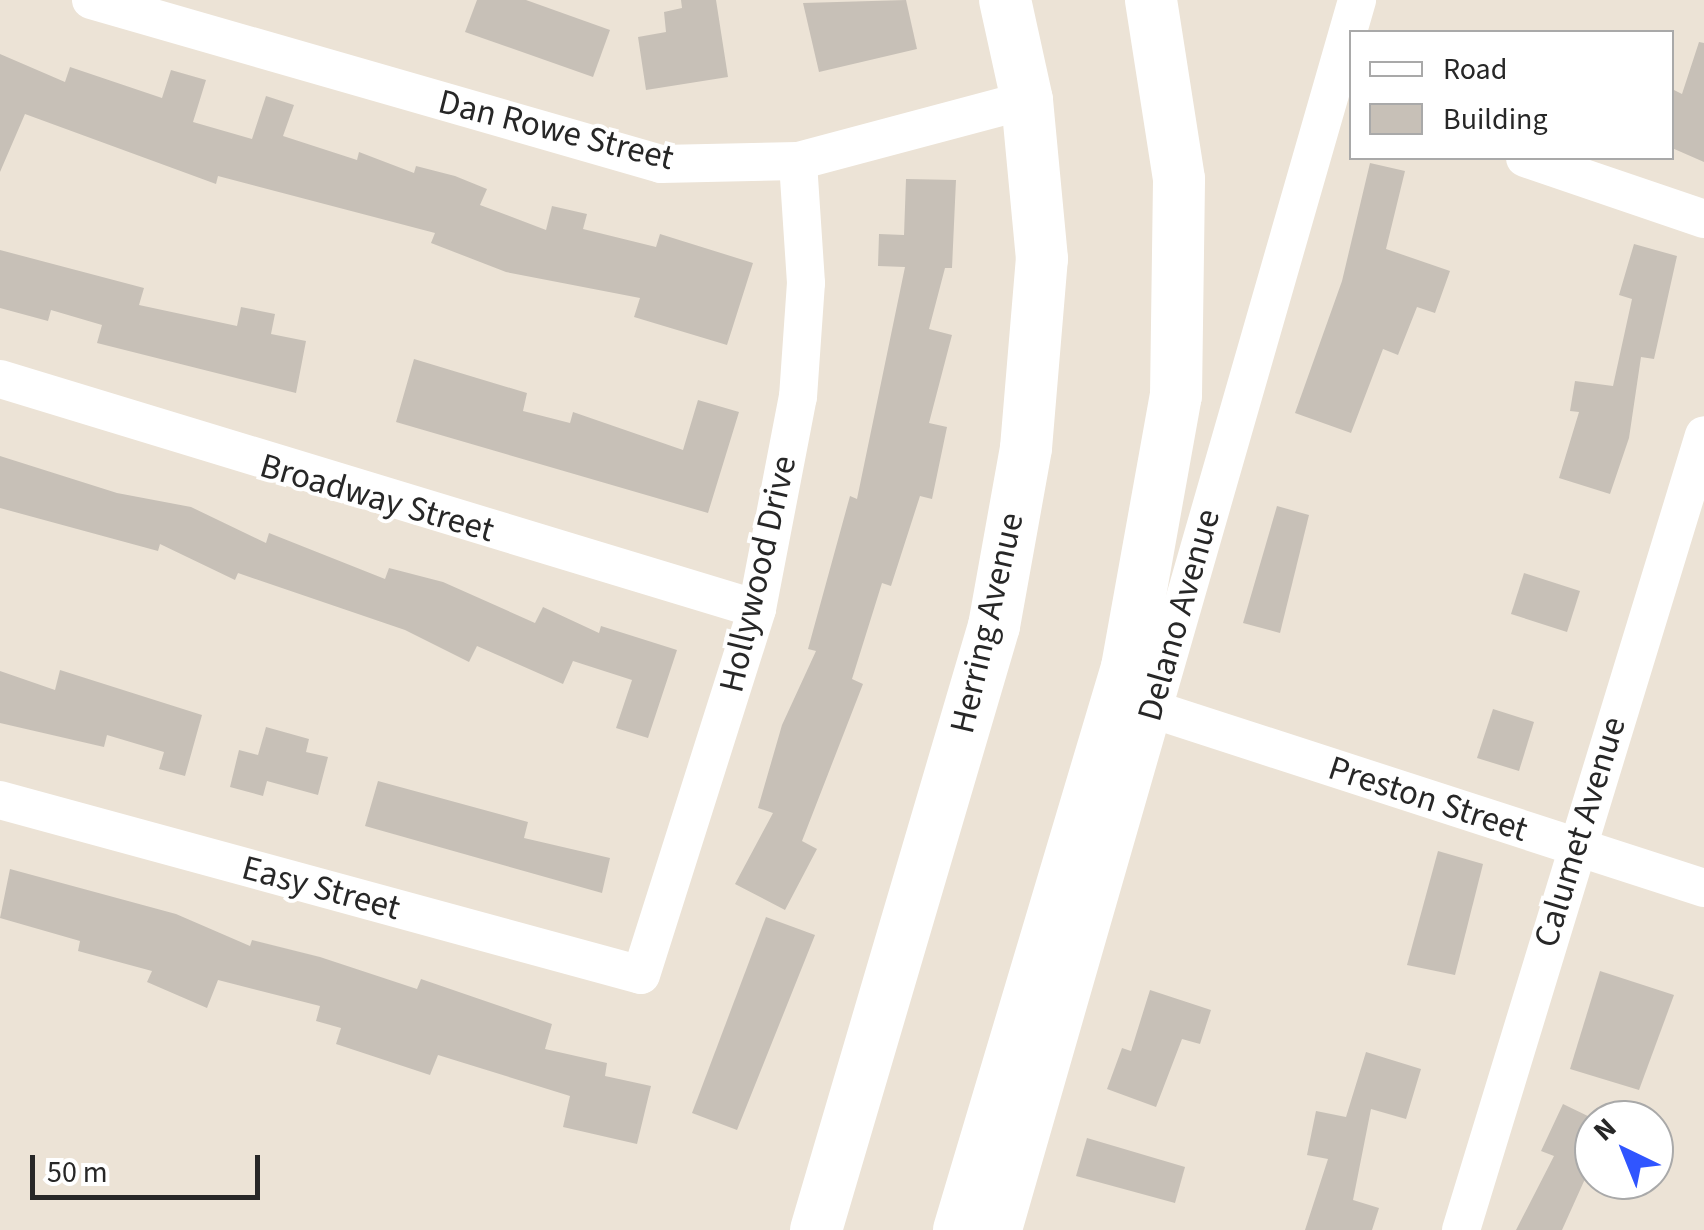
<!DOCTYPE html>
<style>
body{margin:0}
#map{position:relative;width:1704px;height:1230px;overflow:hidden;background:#ece3d6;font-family:"Source Sans 3",sans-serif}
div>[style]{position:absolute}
.building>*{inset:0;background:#c7c0b7}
.street>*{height:38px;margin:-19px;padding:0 19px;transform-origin:19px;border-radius:19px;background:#fff}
.secondary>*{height:52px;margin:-26px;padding:0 26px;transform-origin:26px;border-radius:26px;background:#fff}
span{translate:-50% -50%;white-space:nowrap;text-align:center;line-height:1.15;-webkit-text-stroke:8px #fff;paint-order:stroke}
.street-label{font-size:35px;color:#272727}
.legend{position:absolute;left:1349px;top:30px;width:325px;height:130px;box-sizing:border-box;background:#fff;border:2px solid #a9a9a9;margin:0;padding:12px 18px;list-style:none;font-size:30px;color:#272727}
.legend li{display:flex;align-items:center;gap:20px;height:50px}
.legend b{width:50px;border:2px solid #a9a9a9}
.north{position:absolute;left:1574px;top:1100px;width:100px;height:100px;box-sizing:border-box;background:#fff;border:2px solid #a9a9a9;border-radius:50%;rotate:317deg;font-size:28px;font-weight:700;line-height:40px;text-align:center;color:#272727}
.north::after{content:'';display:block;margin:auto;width:35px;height:45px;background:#3055ff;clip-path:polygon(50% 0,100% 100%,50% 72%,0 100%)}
.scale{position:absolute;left:30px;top:1155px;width:230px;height:45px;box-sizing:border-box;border:5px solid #272727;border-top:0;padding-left:12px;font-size:30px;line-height:35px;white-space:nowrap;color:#272727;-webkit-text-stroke:8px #fff;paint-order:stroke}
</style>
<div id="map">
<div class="building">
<i style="clip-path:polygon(477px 0,526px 0,610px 30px,593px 77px,465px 32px)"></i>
<i style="clip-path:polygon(681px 0,716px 0,728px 77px,646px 90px,638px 37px,666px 32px,664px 12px,682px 8px)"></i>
<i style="clip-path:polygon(906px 0,917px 49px,819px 72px,803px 3px)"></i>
<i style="clip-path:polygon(1699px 42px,1704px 43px,1704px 162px,1672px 148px,1672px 89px,1682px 94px)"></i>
<i style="clip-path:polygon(0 54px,65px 82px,70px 67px,162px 98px,171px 70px,206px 80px,193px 122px,252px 139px,266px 96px,294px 105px,283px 136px,357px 160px,359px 152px,414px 173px,416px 166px,455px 176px,487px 189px,480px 205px,546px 230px,552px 206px,587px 214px,583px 229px,656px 247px,660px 234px,753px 263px,727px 345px,634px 317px,640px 298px,506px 272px,431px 243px,435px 233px,218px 176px,216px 184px,25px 114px,0 172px)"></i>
<i style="clip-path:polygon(1370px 163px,1405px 171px,1386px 249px,1450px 271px,1435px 313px,1417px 307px,1398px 355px,1383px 349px,1351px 433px,1295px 413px,1342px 281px)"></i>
<i style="clip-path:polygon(906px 179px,956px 180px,952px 268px,945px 268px,929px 329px,952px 335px,929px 423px,947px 427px,932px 499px,920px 496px,891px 586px,882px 583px,852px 679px,863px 684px,802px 841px,817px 849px,785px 910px,735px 884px,773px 813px,758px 808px,782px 725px,816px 651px,808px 649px,850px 496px,857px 499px,905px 267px,878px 266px,879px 234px,904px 235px)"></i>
<i style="clip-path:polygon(1634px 244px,1677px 256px,1654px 359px,1641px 357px,1629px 438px,1610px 494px,1559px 478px,1579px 412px,1570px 411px,1575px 381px,1613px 386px,1632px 299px,1619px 295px)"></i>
<i style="clip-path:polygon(0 250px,144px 288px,139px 305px,237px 326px,241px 307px,275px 314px,271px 334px,306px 341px,296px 393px,97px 343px,102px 325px,51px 310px,48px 321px,0 308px)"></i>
<i style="clip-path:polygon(414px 359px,527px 393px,523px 411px,570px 423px,573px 412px,683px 450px,698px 400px,739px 412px,708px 513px,396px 422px)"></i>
<i style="clip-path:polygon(0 456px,117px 493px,191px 507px,266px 543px,269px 533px,385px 579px,389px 568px,443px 582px,535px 623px,543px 607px,599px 633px,601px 626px,677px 650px,648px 738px,616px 728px,632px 680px,573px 661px,563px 684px,477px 646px,469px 662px,405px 630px,238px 573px,235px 580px,160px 544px,158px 551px,0 508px)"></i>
<i style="clip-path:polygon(1277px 506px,1309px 515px,1280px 633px,1243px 623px)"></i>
<i style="clip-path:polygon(1524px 573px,1580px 591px,1567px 632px,1511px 614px)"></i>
<i style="clip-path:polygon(60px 670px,202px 715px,185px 776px,159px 769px,164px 752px,107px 735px,104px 747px,0 723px,0 671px,55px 690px)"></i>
<i style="clip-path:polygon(1493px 709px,1534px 722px,1519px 771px,1477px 758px)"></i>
<i style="clip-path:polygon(266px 727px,309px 739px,306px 752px,328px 757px,318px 795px,267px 781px,263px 796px,230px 787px,239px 750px,258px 755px)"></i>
<i style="clip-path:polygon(378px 781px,528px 822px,524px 838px,610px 858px,602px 893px,365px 826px)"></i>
<i style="clip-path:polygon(1438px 851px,1483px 864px,1455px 975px,1407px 965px)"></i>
<i style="clip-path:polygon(10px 869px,176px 914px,250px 946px,252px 940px,320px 957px,417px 989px,421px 979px,552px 1024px,545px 1049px,607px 1063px,605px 1076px,651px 1086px,637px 1144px,563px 1127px,570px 1096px,438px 1055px,430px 1075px,336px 1044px,341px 1028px,316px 1021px,320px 1006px,218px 980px,207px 1008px,147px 982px,152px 971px,78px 951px,80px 941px,0 918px)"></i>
<i style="clip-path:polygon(766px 917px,815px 935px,737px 1130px,692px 1113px)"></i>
<i style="clip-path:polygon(1600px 971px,1674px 995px,1639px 1090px,1570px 1069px)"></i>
<i style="clip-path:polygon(1150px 990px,1211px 1010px,1200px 1044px,1182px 1039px,1156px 1107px,1107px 1089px,1122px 1048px,1131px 1051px)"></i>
<i style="clip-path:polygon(1366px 1052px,1421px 1069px,1406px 1119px,1371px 1109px,1353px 1200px,1379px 1208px,1372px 1230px,1305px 1230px,1328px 1159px,1307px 1155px,1316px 1111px,1346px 1117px)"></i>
<i style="clip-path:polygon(1563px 1104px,1594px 1119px,1594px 1159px,1562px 1230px,1516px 1230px,1554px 1156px,1541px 1151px)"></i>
<i style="clip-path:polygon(1087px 1138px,1185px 1167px,1175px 1203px,1076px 1176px)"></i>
</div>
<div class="street">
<i style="left:91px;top:0;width:593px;rotate:16.05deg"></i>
<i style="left:661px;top:164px;width:137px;rotate:-1.3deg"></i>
<i style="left:798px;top:161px;width:237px;rotate:-14.9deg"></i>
<i style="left:1525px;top:158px;width:189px;rotate:18.8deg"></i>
<i style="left:0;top:379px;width:791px;rotate:16.9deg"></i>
<i style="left:1152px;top:709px;width:580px;rotate:17.97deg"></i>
<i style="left:0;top:800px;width:664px;rotate:15.27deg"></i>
<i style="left:641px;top:975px;width:384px;rotate:-72.4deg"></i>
<i style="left:757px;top:609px;width:216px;rotate:-79.1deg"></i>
<i style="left:798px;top:397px;width:114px;rotate:-86deg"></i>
<i style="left:806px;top:283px;width:122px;rotate:-93.8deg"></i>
<i style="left:1003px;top:1230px;width:1280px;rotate:-73.94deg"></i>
<i style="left:1461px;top:1230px;width:831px;rotate:-73deg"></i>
</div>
<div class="secondary">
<i style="left:816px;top:1230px;width:630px;rotate:-73.58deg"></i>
<i style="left:994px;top:626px;width:181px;rotate:-79.8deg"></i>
<i style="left:1026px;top:448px;width:190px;rotate:-85.2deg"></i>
<i style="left:1042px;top:259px;width:160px;rotate:-95.4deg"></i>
<i style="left:1027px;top:100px;width:102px;rotate:-102.4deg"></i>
<i style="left:959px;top:1230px;width:588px;rotate:-73.38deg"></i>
<i style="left:1127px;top:667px;width:275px;rotate:-79.8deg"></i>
<i style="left:1176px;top:396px;width:217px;rotate:-89.2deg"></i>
<i style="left:1179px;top:179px;width:181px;rotate:-98.9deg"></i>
</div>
<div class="street-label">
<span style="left:556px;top:130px;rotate:14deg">Dan Rowe Street</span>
<span style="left:377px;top:498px;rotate:16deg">Broadway Street</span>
<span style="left:758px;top:574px;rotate:-77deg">Hollywood Drive</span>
<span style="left:1179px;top:615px;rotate:-74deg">Delano Avenue</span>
<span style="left:987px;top:623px;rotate:-77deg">Herring Avenue</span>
<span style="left:1428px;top:799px;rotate:18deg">Preston Street</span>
<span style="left:1580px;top:832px;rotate:-73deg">Calumet Avenue</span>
<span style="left:321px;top:888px;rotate:15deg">Easy Street</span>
</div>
<ul class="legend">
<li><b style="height:12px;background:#fff"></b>Road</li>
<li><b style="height:28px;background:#c7c0b7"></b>Building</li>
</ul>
<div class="north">N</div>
<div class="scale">50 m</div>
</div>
